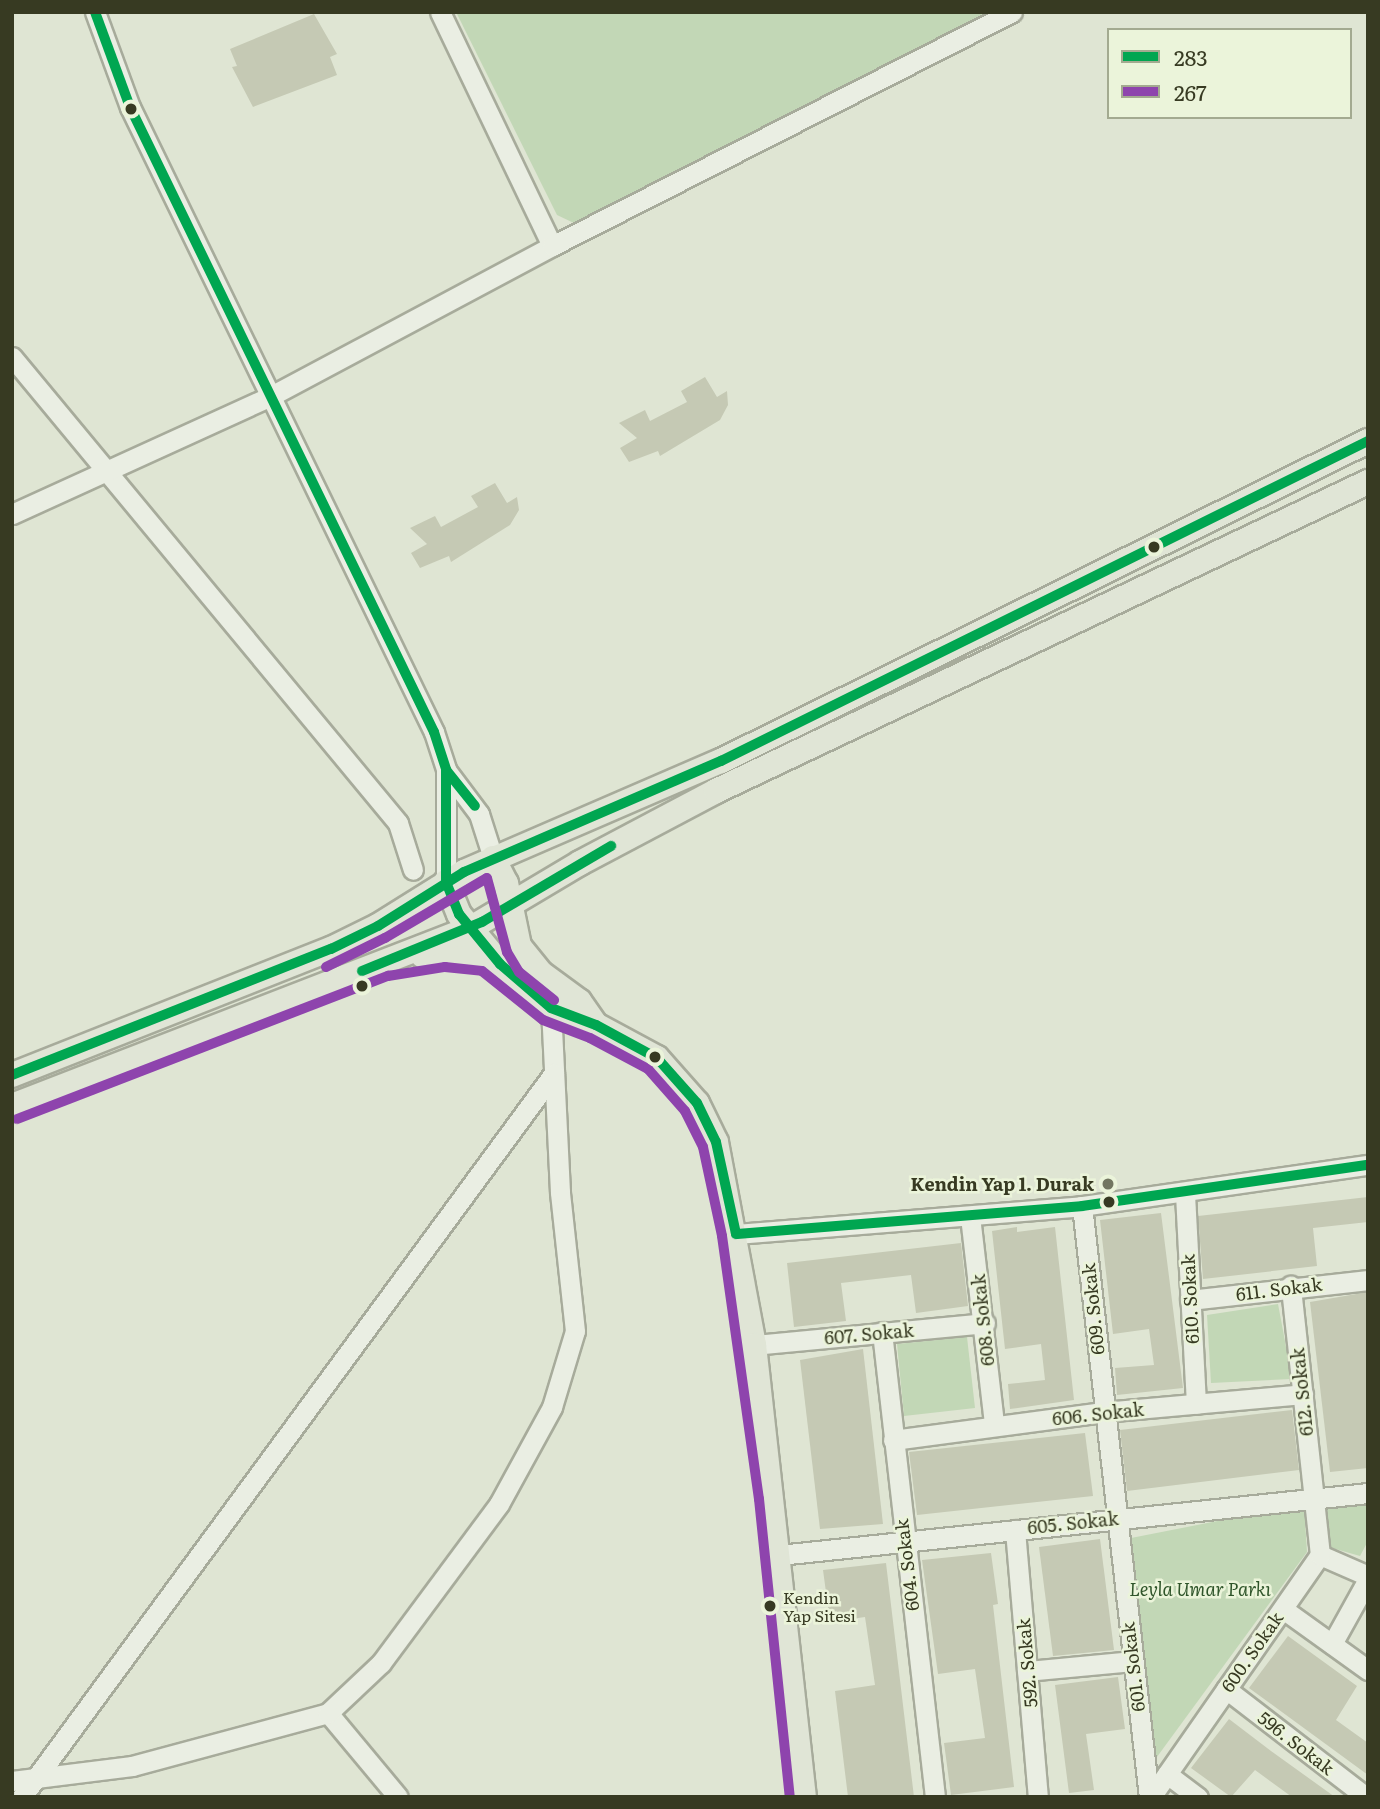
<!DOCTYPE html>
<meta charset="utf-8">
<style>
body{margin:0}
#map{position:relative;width:1380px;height:1809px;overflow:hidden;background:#dfe5d3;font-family:Literata,serif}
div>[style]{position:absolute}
.green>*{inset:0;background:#c2d7b6}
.building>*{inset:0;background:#c5c9b4}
.roads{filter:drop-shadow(2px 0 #a7ab9b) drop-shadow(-2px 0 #a7ab9b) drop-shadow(0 2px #a7ab9b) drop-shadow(0 -2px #a7ab9b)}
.minor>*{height:19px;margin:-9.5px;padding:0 9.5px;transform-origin:9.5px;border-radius:9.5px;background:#eaeee3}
.major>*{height:24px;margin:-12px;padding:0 12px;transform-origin:12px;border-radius:12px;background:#e0e5d6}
.bus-1>*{height:10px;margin:-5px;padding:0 5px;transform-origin:5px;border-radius:5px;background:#00a651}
.bus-2>*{height:10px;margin:-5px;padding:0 5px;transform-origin:5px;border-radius:5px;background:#8e44ad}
.dots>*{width:19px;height:19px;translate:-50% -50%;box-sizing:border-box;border:4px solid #ebf4da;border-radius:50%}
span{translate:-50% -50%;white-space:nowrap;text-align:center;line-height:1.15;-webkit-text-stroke:5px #ebf4da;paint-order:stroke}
.bus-label{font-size:16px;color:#373a22}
.left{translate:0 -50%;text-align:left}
.poi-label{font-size:18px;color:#373a22;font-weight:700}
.right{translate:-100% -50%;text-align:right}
.street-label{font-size:18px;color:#373a22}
.park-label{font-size:18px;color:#2f552a;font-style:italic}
.frame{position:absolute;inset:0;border:14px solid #373a22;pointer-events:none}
.legend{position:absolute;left:1107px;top:28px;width:245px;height:91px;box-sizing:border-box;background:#ebf4da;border:2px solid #a3aa90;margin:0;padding:9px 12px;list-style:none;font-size:21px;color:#373a22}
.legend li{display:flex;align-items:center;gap:14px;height:35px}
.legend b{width:35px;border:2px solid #a3aa90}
</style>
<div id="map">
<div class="green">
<i style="clip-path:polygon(456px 12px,987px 12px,576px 224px,557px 215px)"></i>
<i style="clip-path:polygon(1278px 1304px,1292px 1379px,1211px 1383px,1207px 1315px)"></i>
<i style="clip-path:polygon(967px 1337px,975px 1408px,904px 1416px,897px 1344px)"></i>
<i style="clip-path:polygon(1368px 1502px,1368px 1541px,1360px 1556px,1325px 1546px,1327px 1506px)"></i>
<i style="clip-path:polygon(1304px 1504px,1307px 1552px,1154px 1761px,1131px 1538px)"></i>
</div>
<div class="building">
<i style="clip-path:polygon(314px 14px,337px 54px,330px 57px,337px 75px,253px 107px,232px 67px,237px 66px,230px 49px)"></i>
<i style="clip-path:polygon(705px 377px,717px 397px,727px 391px,728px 405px,720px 420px,660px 456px,658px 451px,629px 462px,620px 448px,637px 438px,619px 423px,645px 410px,650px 421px,687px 402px,681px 391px)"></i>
<i style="clip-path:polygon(495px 483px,507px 503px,517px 497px,519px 510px,510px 525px,451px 562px,449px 556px,420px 568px,411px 553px,427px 544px,410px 528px,435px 516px,441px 527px,478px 507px,471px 496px)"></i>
<i style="clip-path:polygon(1368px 1197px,1368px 1222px,1313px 1228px,1317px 1266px,1203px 1279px,1198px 1216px)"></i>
<i style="clip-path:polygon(1161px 1213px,1183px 1388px,1117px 1395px,1115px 1368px,1154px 1365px,1149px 1329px,1113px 1334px,1100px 1220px)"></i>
<i style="clip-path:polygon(1017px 1227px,1017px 1232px,1055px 1227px,1074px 1400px,1010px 1409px,1008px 1384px,1045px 1380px,1041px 1344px,1005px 1349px,992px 1231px)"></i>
<i style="clip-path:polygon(961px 1243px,968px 1306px,916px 1313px,911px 1275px,841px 1283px,846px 1321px,794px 1327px,787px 1263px)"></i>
<i style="clip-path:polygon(1368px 1292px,1368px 1468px,1330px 1472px,1310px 1302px)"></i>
<i style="clip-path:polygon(863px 1349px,883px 1524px,820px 1529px,800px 1360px)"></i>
<i style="clip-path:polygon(1292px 1410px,1299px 1470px,1127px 1491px,1120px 1430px)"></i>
<i style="clip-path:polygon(1085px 1433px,1093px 1496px,917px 1515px,909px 1452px)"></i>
<i style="clip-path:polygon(1100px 1539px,1114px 1650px,1053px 1656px,1039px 1547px)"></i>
<i style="clip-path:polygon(991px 1553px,998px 1604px,993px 1605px,1014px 1787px,951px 1795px,944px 1743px,985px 1738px,975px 1669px,938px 1674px,922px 1560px)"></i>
<i style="clip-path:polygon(886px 1563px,914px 1797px,848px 1797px,835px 1691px,875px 1685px,865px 1617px,830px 1622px,823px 1570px)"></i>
<i style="clip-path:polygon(1288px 1636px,1357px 1686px,1336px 1720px,1368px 1743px,1368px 1775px,1249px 1688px)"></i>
<i style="clip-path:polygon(1118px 1677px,1125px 1729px,1086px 1734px,1094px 1790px,1069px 1793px,1055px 1685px)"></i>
<i style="clip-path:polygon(1229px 1719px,1271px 1751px,1335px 1797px,1292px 1797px,1255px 1770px,1231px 1797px,1191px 1768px)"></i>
</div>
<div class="roads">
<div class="minor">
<i style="left:95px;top:12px;width:101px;rotate:69.8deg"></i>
<i style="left:130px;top:107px;width:695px;rotate:64.06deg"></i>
<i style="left:434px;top:732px;width:40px;rotate:72deg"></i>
<i style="left:446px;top:770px;width:55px;rotate:53.1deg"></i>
<i style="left:479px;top:814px;width:46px;rotate:72.3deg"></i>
<i style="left:440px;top:12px;width:259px;rotate:64.4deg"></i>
<i style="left:12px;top:357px;width:605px;rotate:50.36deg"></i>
<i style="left:398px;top:823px;width:49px;rotate:72.3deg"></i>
<i style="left:12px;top:514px;width:285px;rotate:-24.5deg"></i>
<i style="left:271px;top:396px;width:319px;rotate:-28.1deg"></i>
<i style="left:552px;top:246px;width:516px;rotate:-26.96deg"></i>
<i style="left:446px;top:770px;width:112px;rotate:90deg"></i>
<i style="left:1185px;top:1194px;width:210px;rotate:87deg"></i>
<i style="left:1082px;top:1206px;width:595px;rotate:83.53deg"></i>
<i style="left:970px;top:1216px;width:210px;rotate:83.4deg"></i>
<i style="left:736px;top:1234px;width:347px;rotate:-4.6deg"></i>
<i style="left:1082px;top:1206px;width:289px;rotate:-8.2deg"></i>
<i style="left:1190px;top:1300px;width:179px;rotate:-6.4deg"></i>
<i style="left:882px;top:1332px;width:468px;rotate:83.5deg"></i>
<i style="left:754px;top:1345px;width:232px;rotate:-5.4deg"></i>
<i style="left:893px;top:1440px;width:212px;rotate:-7.6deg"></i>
<i style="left:1103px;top:1412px;width:201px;rotate:-5.1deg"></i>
<i style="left:1015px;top:1530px;width:268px;rotate:85.1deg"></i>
<i style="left:779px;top:1555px;width:592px;rotate:-6.01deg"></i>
<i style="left:1320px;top:1555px;width:52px;rotate:23.6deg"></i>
<i style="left:1283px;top:1609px;width:105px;rotate:35.7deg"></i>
<i style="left:1332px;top:1644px;width:74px;rotate:-61deg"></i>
<i style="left:1027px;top:1671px;width:105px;rotate:-5.4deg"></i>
<i style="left:1226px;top:1689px;width:177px;rotate:37.6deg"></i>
<i style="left:328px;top:1713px;width:109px;rotate:50.2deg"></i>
<i style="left:1167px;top:1774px;width:39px;rotate:37deg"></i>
<i style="left:12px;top:1781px;width:121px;rotate:-7.1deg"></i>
<i style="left:132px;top:1766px;width:203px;rotate:-15.1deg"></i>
<i style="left:328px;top:1713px;width:73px;rotate:-43.3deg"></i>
<i style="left:381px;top:1663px;width:198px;rotate:-53.4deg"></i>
<i style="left:499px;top:1504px;width:111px;rotate:-61.3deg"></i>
<i style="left:552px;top:1407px;width:79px;rotate:-73.2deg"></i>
<i style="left:575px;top:1331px;width:140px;rotate:-96.2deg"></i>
<i style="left:560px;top:1192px;width:184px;rotate:-92.8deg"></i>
<i style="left:22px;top:1797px;width:898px;rotate:-53.69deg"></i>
<i style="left:1151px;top:1797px;width:295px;rotate:-55.1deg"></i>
<i style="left:1320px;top:1555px;width:271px;rotate:-96.2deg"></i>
</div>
<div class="major">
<i style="left:493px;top:858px;width:28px;rotate:63deg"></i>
<i style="left:506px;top:883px;width:64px;rotate:78.3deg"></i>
<i style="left:519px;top:946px;width:36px;rotate:51deg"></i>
<i style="left:542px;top:974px;width:46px;rotate:36.1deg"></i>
<i style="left:579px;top:1001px;width:28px;rotate:55deg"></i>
<i style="left:446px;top:882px;width:35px;rotate:68deg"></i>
<i style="left:459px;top:914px;width:65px;rotate:50.6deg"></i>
<i style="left:500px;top:964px;width:67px;rotate:40.8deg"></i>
<i style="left:551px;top:1008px;width:48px;rotate:20.7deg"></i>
<i style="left:596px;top:1025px;width:69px;rotate:28.4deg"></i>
<i style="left:657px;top:1058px;width:60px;rotate:48.4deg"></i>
<i style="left:697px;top:1103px;width:43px;rotate:64deg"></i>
<i style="left:716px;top:1142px;width:207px;rotate:79.4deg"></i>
<i style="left:754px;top:1345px;width:455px;rotate:83.7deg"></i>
<i style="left:423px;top:956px;width:49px;rotate:-3.5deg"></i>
<i style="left:472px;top:953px;width:30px;rotate:21deg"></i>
<i style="left:12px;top:1075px;width:343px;rotate:-21.6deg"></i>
<i style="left:331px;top:949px;width:52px;rotate:-26.1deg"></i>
<i style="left:378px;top:926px;width:102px;rotate:-32.1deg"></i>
<i style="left:464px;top:872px;width:280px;rotate:-23.4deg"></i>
<i style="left:721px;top:761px;width:722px;rotate:-26.32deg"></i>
<i style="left:12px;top:1106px;width:492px;rotate:-21.2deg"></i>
<i style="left:471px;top:928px;width:127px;rotate:-30.8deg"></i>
<i style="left:580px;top:863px;width:154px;rotate:-27.9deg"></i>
<i style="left:716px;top:791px;width:722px;rotate:-25.36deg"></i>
</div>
</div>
<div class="bus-1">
<i style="left:95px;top:12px;width:101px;rotate:69.8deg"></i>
<i style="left:130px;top:107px;width:695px;rotate:64.06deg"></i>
<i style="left:434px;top:732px;width:40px;rotate:72deg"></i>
<i style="left:446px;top:770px;width:46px;rotate:51.1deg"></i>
<i style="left:446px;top:770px;width:112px;rotate:90deg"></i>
<i style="left:446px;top:882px;width:35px;rotate:68deg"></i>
<i style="left:459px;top:914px;width:65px;rotate:50.6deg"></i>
<i style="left:500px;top:964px;width:67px;rotate:40.8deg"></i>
<i style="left:551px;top:1008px;width:48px;rotate:20.7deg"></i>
<i style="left:596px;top:1025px;width:69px;rotate:28.4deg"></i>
<i style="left:657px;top:1058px;width:60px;rotate:48.4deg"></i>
<i style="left:697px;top:1103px;width:43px;rotate:64deg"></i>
<i style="left:716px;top:1142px;width:94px;rotate:77.7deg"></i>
<i style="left:736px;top:1234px;width:347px;rotate:-4.6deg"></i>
<i style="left:1082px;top:1206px;width:289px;rotate:-8.2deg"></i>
<i style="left:362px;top:971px;width:130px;rotate:-22.2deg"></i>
<i style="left:482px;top:922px;width:150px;rotate:-30.5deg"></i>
<i style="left:12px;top:1075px;width:343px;rotate:-21.6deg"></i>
<i style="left:331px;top:949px;width:52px;rotate:-26.1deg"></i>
<i style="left:378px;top:926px;width:102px;rotate:-32.1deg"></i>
<i style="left:464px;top:872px;width:280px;rotate:-23.4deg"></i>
<i style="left:721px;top:761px;width:722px;rotate:-26.32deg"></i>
</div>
<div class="bus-2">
<i style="left:326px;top:967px;width:66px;rotate:-26.2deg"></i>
<i style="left:385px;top:938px;width:118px;rotate:-30.5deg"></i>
<i style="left:487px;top:878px;width:77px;rotate:74.9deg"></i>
<i style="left:507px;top:952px;width:23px;rotate:59deg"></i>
<i style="left:519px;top:972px;width:45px;rotate:38.7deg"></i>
<i style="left:17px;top:1119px;width:398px;rotate:-21.1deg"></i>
<i style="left:388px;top:976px;width:58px;rotate:-9deg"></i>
<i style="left:445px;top:967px;width:37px;rotate:6deg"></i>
<i style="left:482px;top:971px;width:78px;rotate:38.8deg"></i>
<i style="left:543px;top:1020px;width:50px;rotate:21deg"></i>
<i style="left:590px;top:1038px;width:66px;rotate:28.1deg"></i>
<i style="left:648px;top:1069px;width:56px;rotate:48.6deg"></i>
<i style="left:685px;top:1111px;width:40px;rotate:63.4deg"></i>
<i style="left:703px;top:1147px;width:91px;rotate:77.9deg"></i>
<i style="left:722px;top:1236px;width:266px;rotate:82deg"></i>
<i style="left:759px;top:1499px;width:300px;rotate:84.1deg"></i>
</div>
<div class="dots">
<i style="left:131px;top:109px;background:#373a22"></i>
<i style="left:1154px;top:547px;background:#373a22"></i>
<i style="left:362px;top:986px;background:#373a22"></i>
<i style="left:655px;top:1057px;background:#373a22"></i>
<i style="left:1108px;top:1184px;background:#727660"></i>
<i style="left:1109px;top:1202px;background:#373a22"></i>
<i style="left:770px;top:1606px;background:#373a22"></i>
</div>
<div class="bus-label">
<span class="left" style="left:783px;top:1606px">Kendin<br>Yap Sitesi</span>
</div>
<div class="poi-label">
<span class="right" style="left:1094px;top:1184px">Kendin Yap 1. Durak</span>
</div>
<div class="street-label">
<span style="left:1279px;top:1289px;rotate:-7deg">611. Sokak</span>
<span style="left:1190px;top:1299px;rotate:-93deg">610. Sokak</span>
<span style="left:1093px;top:1309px;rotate:-96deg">609. Sokak</span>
<span style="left:983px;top:1320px;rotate:-96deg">608. Sokak</span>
<span style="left:869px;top:1334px;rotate:-5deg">607. Sokak</span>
<span style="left:1302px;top:1392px;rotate:-96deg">612. Sokak</span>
<span style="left:1098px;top:1414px;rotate:-6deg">606. Sokak</span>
<span style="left:1073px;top:1523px;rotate:-6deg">605. Sokak</span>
<span style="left:907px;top:1565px;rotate:-97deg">604. Sokak</span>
<span style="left:1252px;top:1652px;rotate:-55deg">600. Sokak</span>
<span style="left:1027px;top:1663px;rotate:-95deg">592. Sokak</span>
<span style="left:1133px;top:1667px;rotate:-97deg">601. Sokak</span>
<span style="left:1296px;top:1743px;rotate:38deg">596. Sokak</span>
</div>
<div class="park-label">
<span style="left:1200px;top:1589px">Leyla Umar Parkı</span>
</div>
<div class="frame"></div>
<ul class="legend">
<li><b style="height:9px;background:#00a651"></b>283</li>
<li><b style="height:9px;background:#8e44ad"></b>267</li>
</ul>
</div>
